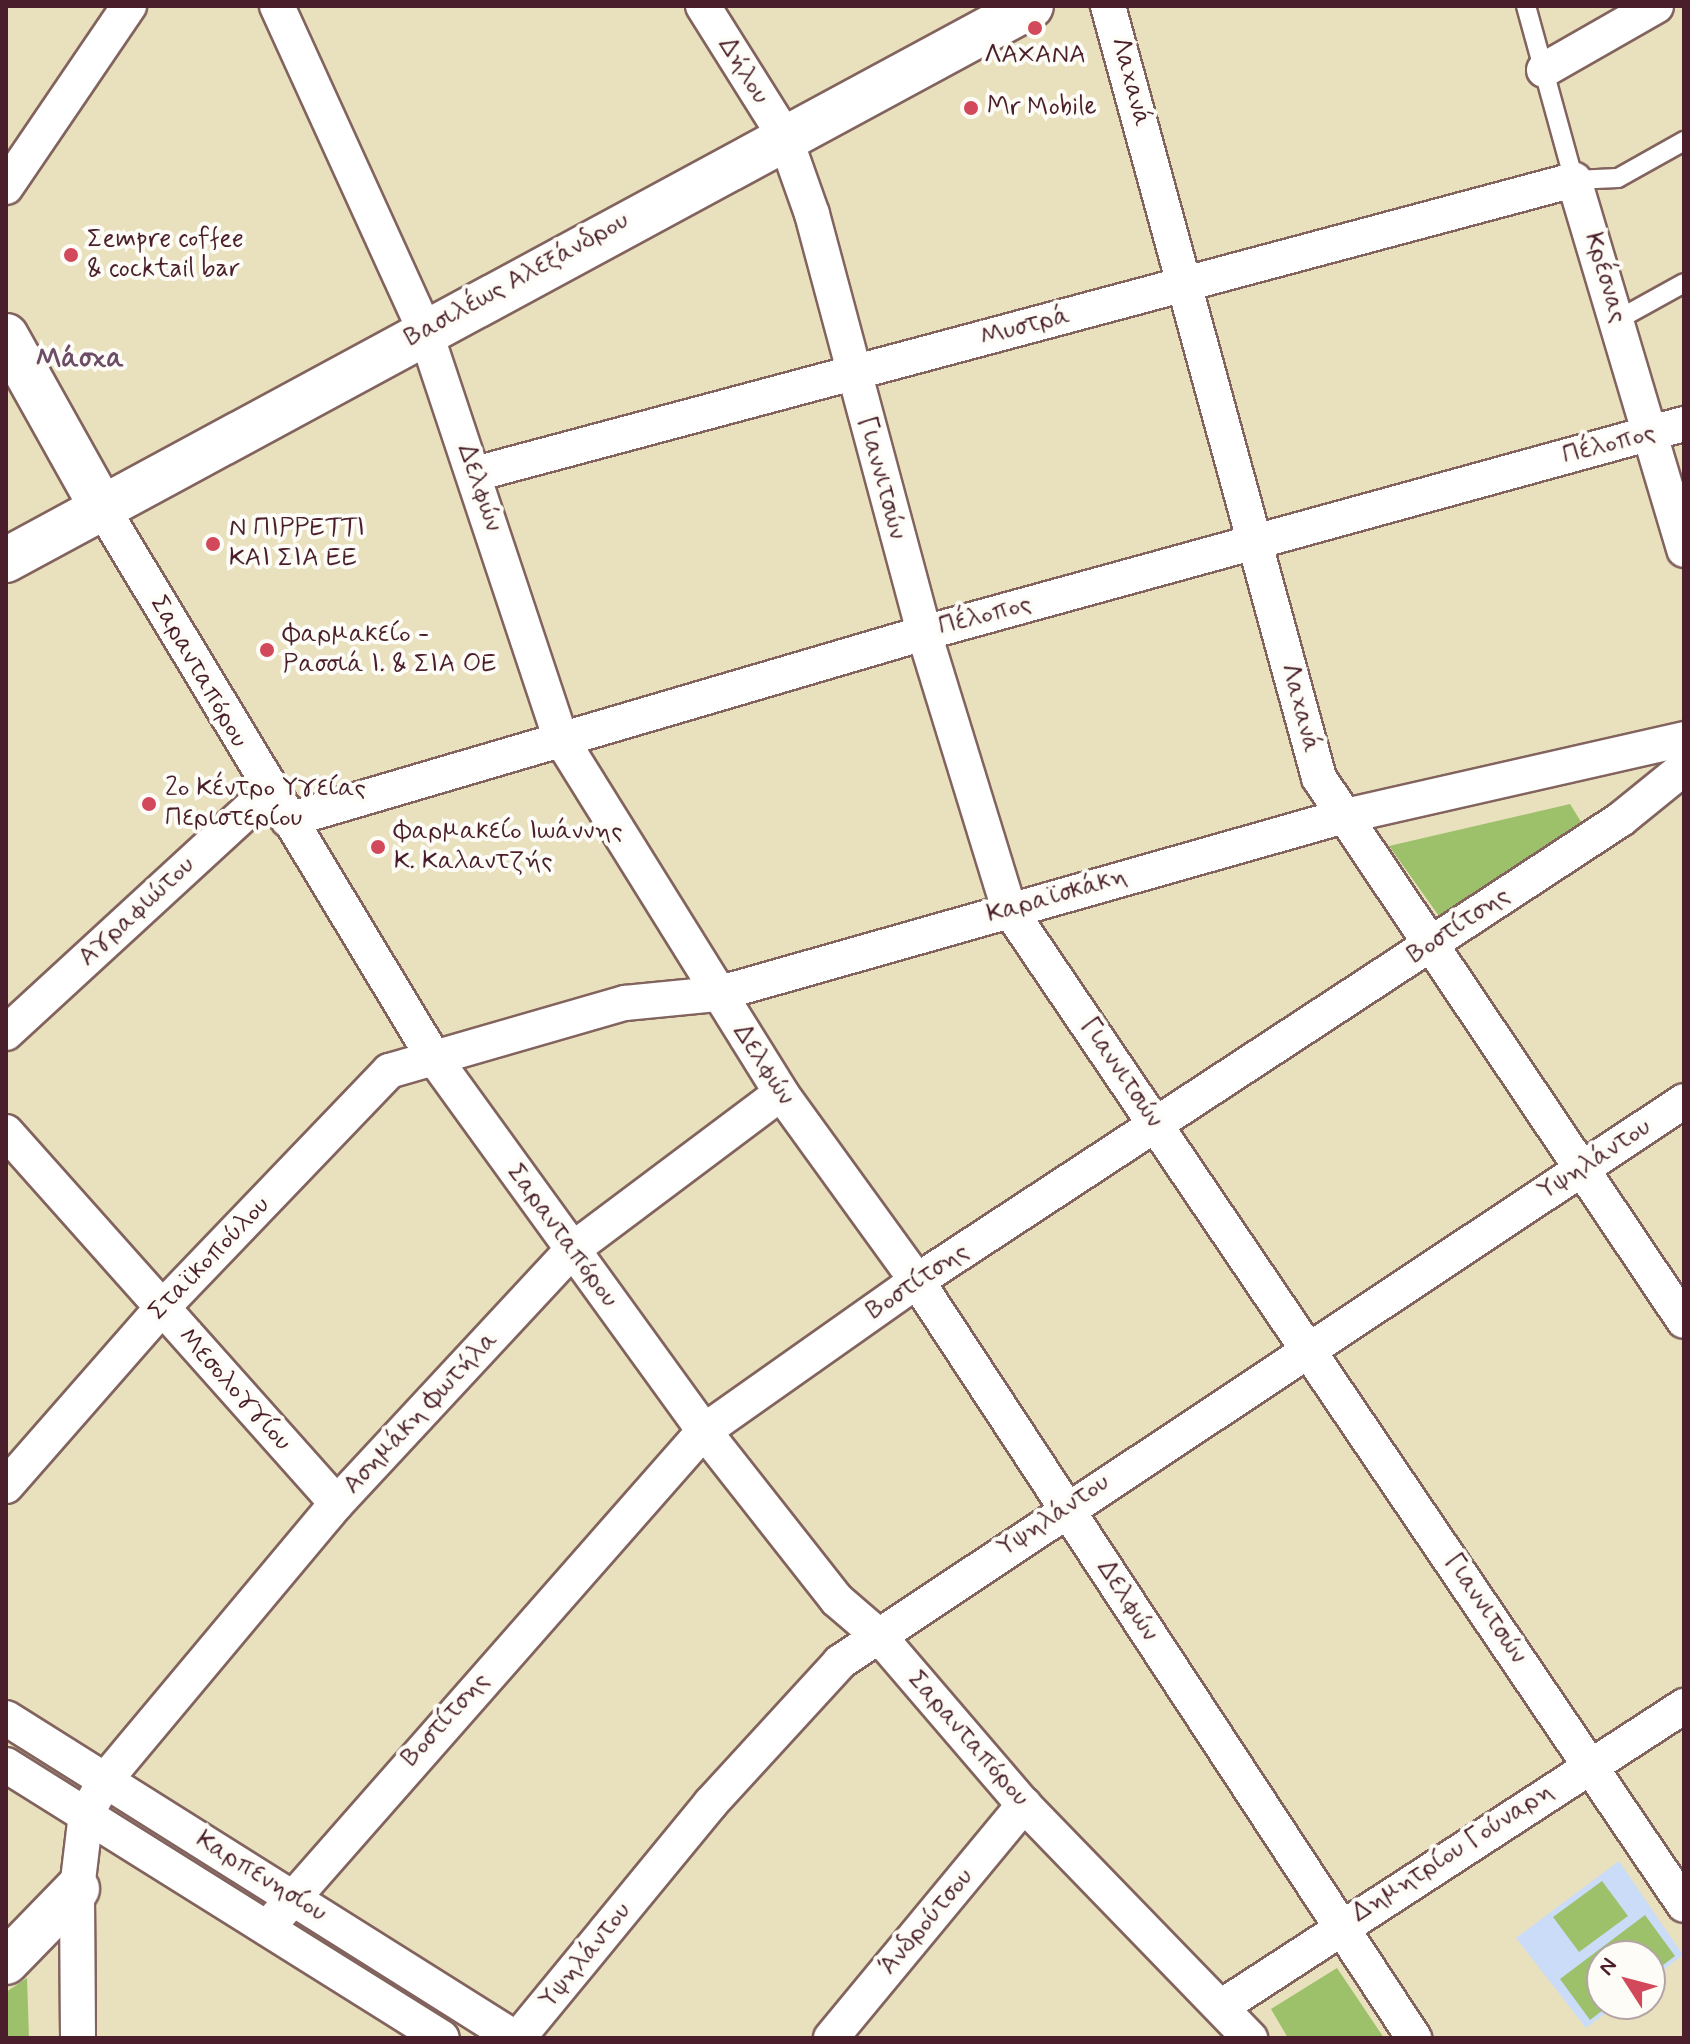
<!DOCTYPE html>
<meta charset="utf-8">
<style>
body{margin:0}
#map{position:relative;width:1690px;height:2044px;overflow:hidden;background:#e9e0bd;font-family:Mynerve,sans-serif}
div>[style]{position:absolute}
.built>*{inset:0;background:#cbdcf9}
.green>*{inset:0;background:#9dc06a}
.roads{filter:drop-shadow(2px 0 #82635e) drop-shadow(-2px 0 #82635e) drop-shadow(0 2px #82635e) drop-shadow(0 -2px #82635e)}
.lane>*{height:18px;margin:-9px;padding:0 9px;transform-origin:9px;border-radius:9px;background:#fff}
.street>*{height:34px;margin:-17px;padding:0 17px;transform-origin:17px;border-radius:17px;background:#fff}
.secondary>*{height:44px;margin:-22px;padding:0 22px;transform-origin:22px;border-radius:22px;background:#fff}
.dots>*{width:22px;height:22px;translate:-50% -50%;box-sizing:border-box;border:4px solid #fdfcf7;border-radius:50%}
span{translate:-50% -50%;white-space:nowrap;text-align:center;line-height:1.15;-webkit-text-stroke:8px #fdfcf7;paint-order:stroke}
.poi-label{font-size:26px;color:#4a1f2b}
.left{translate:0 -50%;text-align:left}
.street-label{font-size:26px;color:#4a1f2b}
.neighbourhood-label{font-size:28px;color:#6c4c67;font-weight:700}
.frame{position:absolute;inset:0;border:8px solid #4a1f2b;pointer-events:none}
.north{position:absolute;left:1586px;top:1940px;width:80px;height:80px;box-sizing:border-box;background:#fdfcf7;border:2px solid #b5a4a5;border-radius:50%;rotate:306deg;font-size:22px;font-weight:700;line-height:32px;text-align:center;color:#4a1f2b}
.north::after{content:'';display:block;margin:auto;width:28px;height:36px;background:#d1495b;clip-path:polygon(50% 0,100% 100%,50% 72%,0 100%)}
</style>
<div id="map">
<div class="built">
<i style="clip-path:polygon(1619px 1861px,1683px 1955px,1650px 1980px,1650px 1956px,1602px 1956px,1602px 2004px,1618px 2004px,1586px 2028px,1516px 1938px)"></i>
</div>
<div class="green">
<i style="clip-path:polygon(1570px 804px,1583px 825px,1444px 923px,1389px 846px)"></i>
<i style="clip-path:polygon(1602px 1881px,1628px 1916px,1579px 1952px,1553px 1917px)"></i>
<i style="clip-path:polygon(1645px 1915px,1675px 1956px,1650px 1975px,1650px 1956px,1602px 1956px,1602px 2004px,1611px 2004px,1590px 2020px,1560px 1979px)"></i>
<i style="clip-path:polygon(1337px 1968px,1384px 2038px,1288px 2038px,1271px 2009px)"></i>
<i style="clip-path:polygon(27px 1978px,29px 2038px,6px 2038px,6px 1992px)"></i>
</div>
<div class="roads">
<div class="lane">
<i style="left:1526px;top:6px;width:180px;rotate:74.6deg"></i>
<i style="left:1574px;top:180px;width:44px;rotate:-2.6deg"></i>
<i style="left:1618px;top:178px;width:76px;rotate:-29.3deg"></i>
<i style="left:1619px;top:319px;width:74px;rotate:-29deg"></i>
</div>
<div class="street">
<i style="left:277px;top:6px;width:357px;rotate:65.5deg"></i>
<i style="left:425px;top:331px;width:430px;rotate:71.6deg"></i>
<i style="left:561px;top:739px;width:417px;rotate:58.1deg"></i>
<i style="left:781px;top:1093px;width:232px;rotate:54.1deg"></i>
<i style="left:917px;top:1281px;width:906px;rotate:56.71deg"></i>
<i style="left:703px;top:6px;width:152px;rotate:57.9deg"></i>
<i style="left:784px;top:135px;width:84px;rotate:70.5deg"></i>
<i style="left:812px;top:214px;width:434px;rotate:75deg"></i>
<i style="left:924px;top:633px;width:289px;rotate:72.9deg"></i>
<i style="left:1009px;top:909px;width:1203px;rotate:55.87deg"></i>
<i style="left:1108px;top:6px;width:800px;rotate:74.71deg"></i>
<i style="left:1319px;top:778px;width:654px;rotate:56.09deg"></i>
<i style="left:1544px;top:70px;width:129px;rotate:-29.7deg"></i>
<i style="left:6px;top:187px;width:219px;rotate:-55.8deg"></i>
<i style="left:475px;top:474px;width:1138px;rotate:-14.98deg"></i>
<i style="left:1574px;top:180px;width:386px;rotate:73.4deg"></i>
<i style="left:101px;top:506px;width:641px;rotate:58.91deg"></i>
<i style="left:432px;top:1055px;width:464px;rotate:54.1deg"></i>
<i style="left:704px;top:1431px;width:215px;rotate:51.8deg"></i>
<i style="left:837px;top:1600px;width:55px;rotate:40.6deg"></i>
<i style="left:879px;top:1636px;width:223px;rotate:49.4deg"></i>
<i style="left:1024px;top:1805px;width:325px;rotate:45.9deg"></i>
<i style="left:288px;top:820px;width:663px;rotate:-16.38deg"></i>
<i style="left:924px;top:633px;width:788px;rotate:-15.38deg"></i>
<i style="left:6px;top:1033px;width:357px;rotate:-42.6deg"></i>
<i style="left:6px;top:1132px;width:497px;rotate:48.3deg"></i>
<i style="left:6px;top:1486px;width:235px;rotate:-48.8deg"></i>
<i style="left:161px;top:1309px;width:330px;rotate:-46.2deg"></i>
<i style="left:389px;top:1071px;width:246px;rotate:-16.1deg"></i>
<i style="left:625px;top:1003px;width:92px;rotate:-5.6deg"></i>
<i style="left:717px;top:994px;width:649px;rotate:-15.84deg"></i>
<i style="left:1341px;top:817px;width:352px;rotate:-12.8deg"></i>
<i style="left:6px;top:1718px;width:601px;rotate:32.16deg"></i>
<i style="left:6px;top:1765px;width:514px;rotate:32.05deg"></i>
<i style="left:267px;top:1928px;width:662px;rotate:-48.68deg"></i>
<i style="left:704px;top:1431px;width:261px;rotate:-35.2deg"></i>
<i style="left:917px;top:1281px;width:842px;rotate:-33.27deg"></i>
<i style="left:1621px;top:819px;width:81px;rotate:-39deg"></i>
<i style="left:1224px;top:2005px;width:549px;rotate:-33.02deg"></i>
<i style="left:78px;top:2038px;width:149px;rotate:-90.4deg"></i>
<i style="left:77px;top:1889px;width:76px;rotate:-83.2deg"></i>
<i style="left:86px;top:1814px;width:40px;rotate:-60.3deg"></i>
<i style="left:106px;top:1779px;width:360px;rotate:-50.1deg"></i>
<i style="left:337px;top:1503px;width:345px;rotate:-47.1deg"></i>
<i style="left:572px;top:1250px;width:261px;rotate:-36.9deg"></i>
<i style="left:518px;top:2038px;width:304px;rotate:-50.6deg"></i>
<i style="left:711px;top:1803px;width:191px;rotate:-47.5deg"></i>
<i style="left:840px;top:1662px;width:1013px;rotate:-33.61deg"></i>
<i style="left:831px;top:2038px;width:303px;rotate:-50.4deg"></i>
</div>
<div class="secondary">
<i style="left:6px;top:336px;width:195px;rotate:60.8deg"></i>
<i style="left:6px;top:560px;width:1165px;rotate:-28.39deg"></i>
<i style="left:6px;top:1962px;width:102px;rotate:-45.8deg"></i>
</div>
</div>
<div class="dots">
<i style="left:1035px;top:28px;background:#d1495b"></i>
<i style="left:971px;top:108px;background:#d1495b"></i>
<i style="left:71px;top:255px;background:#d1495b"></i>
<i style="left:213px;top:544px;background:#d1495b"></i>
<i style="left:267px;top:650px;background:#d1495b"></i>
<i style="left:149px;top:804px;background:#d1495b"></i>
<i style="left:378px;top:847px;background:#d1495b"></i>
</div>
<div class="poi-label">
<span style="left:1035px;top:56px">ΛΑΧΑΝΑ</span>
<span class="left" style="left:987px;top:108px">Mr Mobile</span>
<span class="left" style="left:87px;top:255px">Σempre coffee<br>&amp; cocktail bar</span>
<span class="left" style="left:229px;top:544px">Ν ΠΙΡΡΕΤΤΙ<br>ΚΑΙ ΣΙΑ ΕΕ</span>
<span class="left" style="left:283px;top:650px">Φαρμακείο -<br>Ρασσιά Ι. &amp; ΣΙΑ ΟΕ</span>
<span class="left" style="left:165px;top:804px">2ο Κέντρο Υγείας<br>Περιστερίου</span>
<span class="left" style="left:394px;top:847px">Φαρμακείο Ιωάννης<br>Κ. Καλαντζής</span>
</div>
<div class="street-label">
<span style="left:743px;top:71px;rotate:58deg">Δήλου</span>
<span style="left:1130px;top:82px;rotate:75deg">Λαχανά</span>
<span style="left:1605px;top:278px;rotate:73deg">Κρέσνας</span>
<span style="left:517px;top:280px;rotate:-29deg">Βασιλέως Αλεξάνδρου</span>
<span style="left:1025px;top:327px;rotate:-15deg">Μυστρά</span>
<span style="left:1609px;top:445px;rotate:-15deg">Πέλοπος</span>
<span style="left:881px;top:478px;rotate:75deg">Γιαννιτσών</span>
<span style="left:479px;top:488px;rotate:71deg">Δελφών</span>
<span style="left:985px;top:616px;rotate:-15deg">Πέλοπος</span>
<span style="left:198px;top:672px;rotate:60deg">Σαρανταπόρου</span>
<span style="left:1300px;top:708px;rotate:75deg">Λαχανά</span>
<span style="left:1057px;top:896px;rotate:-16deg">Καραϊσκάκη</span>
<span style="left:137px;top:912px;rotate:-43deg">Αγραφιώτου</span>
<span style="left:1459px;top:926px;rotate:-34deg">Βοστίτσης</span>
<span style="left:763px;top:1065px;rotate:57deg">Δελφών</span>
<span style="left:1121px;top:1073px;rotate:56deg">Γιαννιτσών</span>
<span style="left:1595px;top:1160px;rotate:-33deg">Υψηλάντου</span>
<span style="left:562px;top:1236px;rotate:54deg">Σαρανταπόρου</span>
<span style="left:210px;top:1259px;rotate:-46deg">Σταϊκοπούλου</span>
<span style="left:918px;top:1282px;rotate:-34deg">Βοστίτσης</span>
<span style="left:234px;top:1390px;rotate:48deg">Μεσολογγίου</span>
<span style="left:421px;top:1413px;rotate:-47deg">Ασημάκη Φωτήλα</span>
<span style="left:1054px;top:1516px;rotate:-34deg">Υψηλάντου</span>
<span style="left:1127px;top:1601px;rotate:57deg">Δελφών</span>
<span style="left:1485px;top:1609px;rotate:56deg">Γιαννιτσών</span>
<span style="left:446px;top:1720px;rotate:-48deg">Βοστίτσης</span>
<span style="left:968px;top:1739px;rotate:49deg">Σαρανταπόρου</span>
<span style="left:1453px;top:1853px;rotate:-33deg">Δημητρίου Γούναρη</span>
<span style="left:261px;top:1877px;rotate:32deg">Καρπενησίου</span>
<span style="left:927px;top:1922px;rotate:-50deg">Άνδρούτσου</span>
<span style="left:586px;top:1956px;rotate:-51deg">Υψηλάντου</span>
</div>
<div class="neighbourhood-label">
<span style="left:80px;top:360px">Μάσχα</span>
</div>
<div class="frame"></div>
<div class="north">N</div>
</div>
